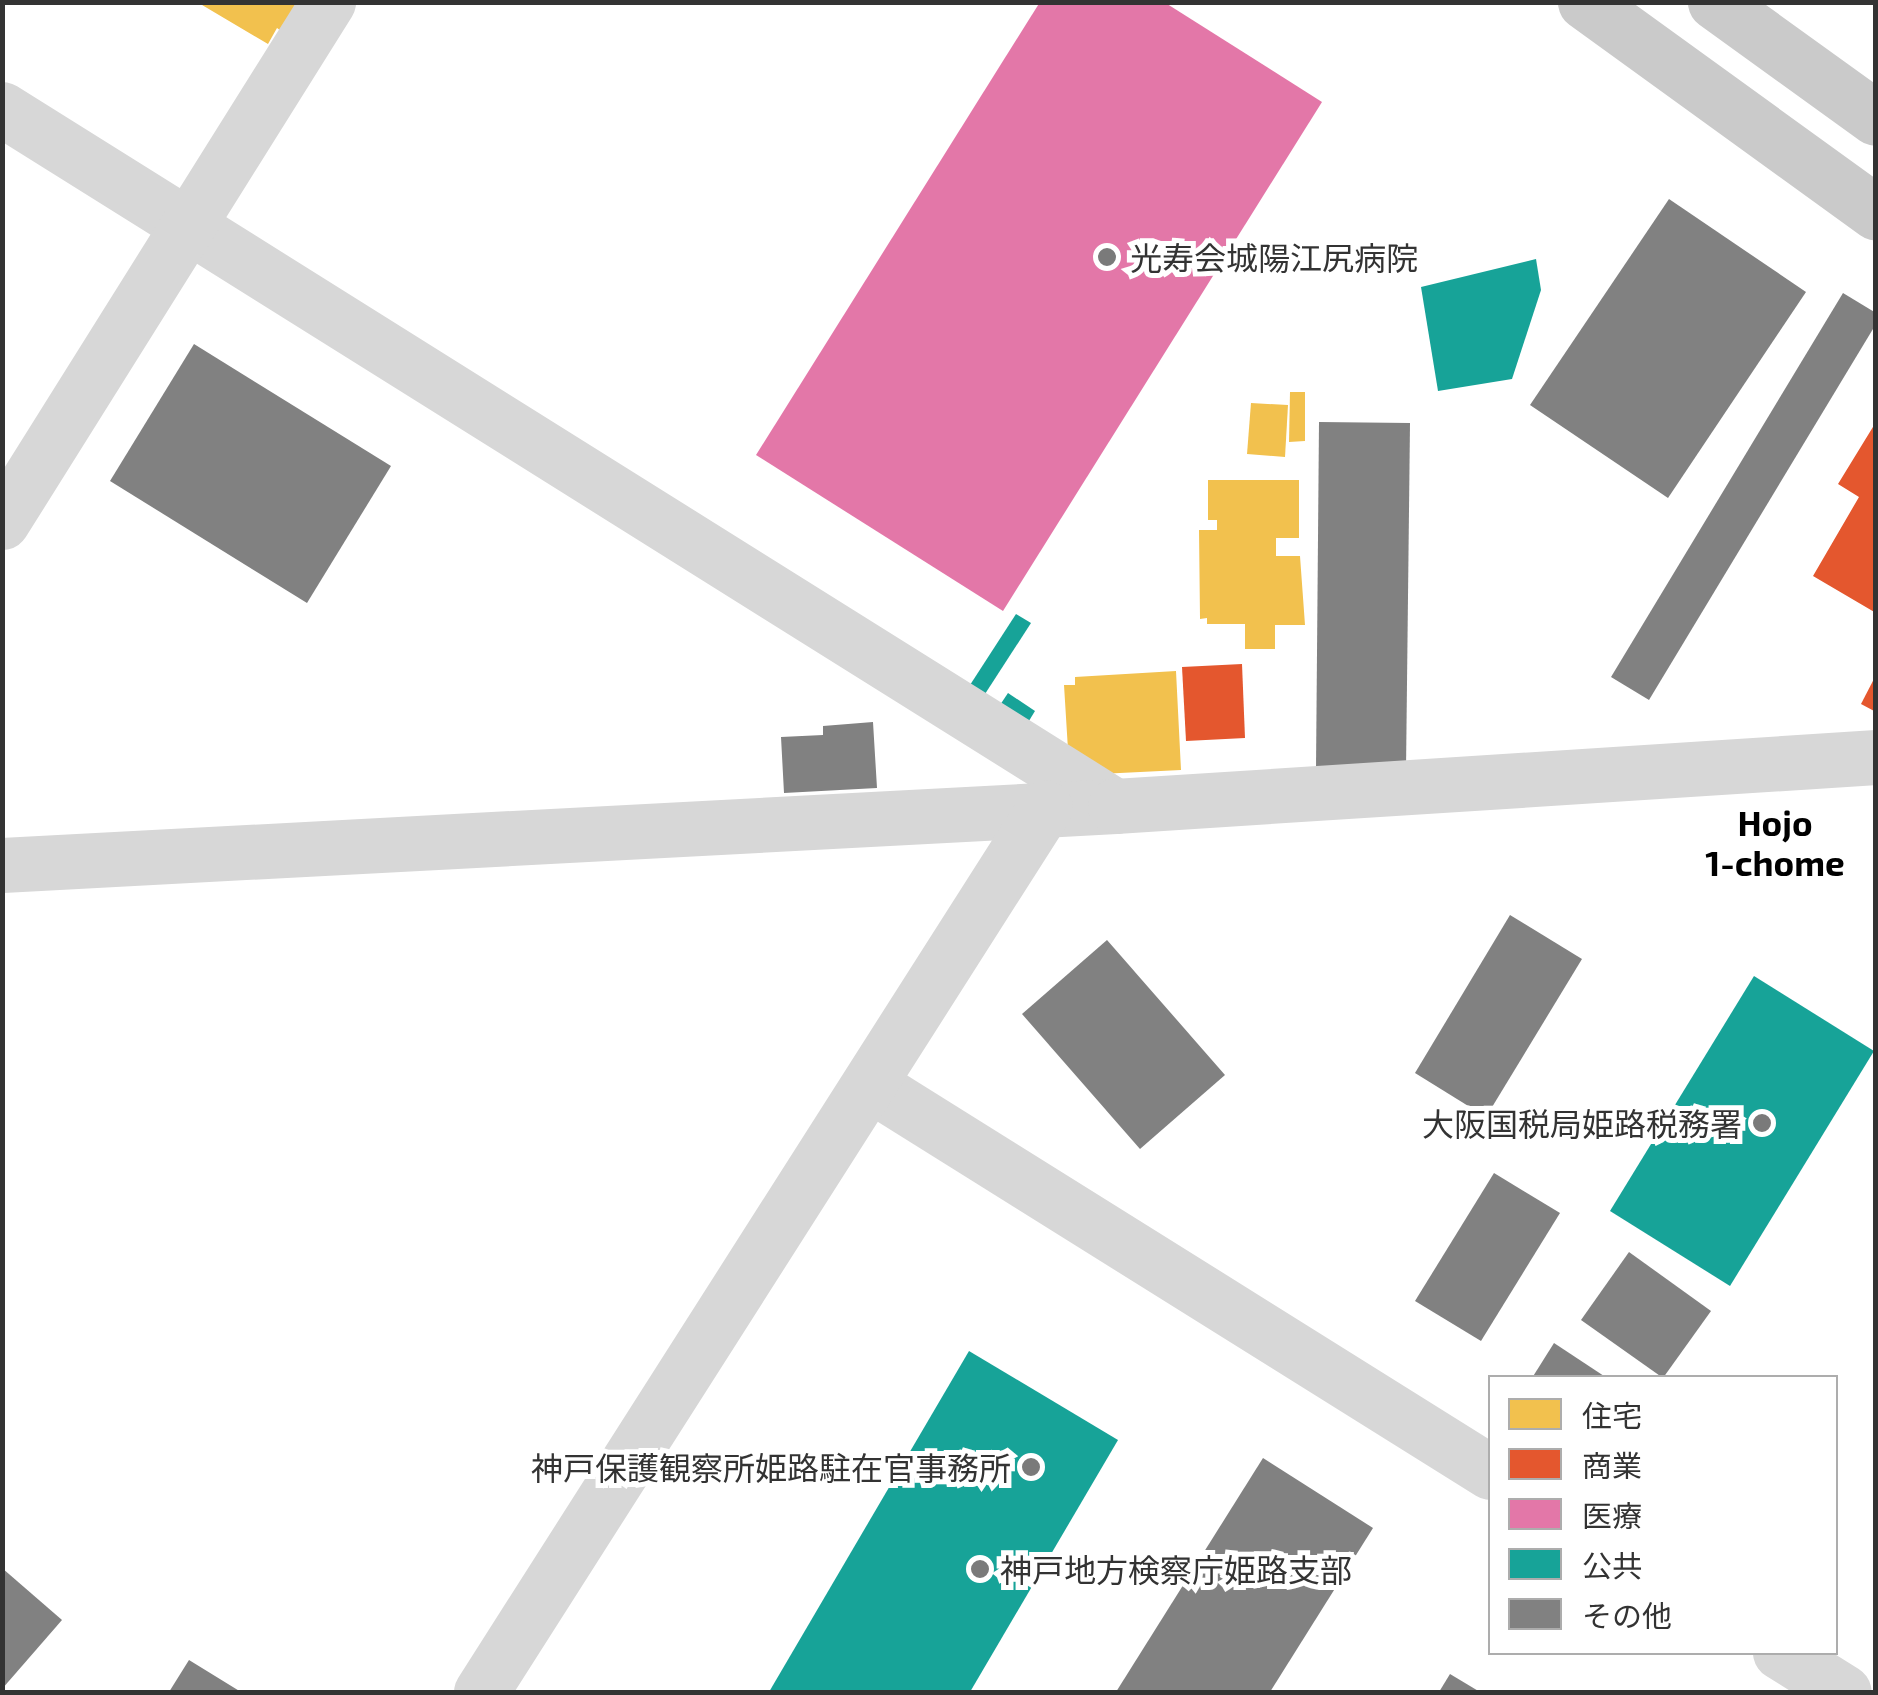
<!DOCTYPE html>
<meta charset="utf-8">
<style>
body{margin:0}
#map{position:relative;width:1878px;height:1695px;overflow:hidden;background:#fff;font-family:"Exo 2","Noto Sans JP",sans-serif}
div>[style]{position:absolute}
.homes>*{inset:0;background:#f2c14e}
.shops>*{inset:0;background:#e4572e}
.health>*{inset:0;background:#e377a8}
.public>*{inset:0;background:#17a398}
.building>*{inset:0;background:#818181}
.minor>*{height:55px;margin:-27.5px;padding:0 27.5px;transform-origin:27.5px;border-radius:27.5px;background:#d7d7d7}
.major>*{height:55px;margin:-27.5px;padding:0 27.5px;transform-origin:27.5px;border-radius:27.5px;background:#cacaca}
.dots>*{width:28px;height:28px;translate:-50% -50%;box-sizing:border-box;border:5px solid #fff;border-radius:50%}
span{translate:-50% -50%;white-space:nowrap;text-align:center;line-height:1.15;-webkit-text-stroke:10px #fff;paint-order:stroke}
.poi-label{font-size:32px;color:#333}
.left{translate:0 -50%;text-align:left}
.right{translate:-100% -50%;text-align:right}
.neighbourhood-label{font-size:35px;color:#000;font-weight:700}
.frame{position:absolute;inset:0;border:5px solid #333;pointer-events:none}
.legend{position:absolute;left:1488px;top:1375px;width:350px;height:280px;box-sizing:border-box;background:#fff;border:2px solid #adadad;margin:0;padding:12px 18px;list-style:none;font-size:30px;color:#333}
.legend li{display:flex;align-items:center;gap:20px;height:50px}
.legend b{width:50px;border:2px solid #adadad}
</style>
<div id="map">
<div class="homes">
<i style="clip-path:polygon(197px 2px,301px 2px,284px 33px,277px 28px,268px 44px)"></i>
<i style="clip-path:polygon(1290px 392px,1305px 392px,1305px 441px,1289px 442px)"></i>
<i style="clip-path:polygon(1251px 403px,1288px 405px,1285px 457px,1247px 454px)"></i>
<i style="clip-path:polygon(1208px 480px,1299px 480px,1299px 538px,1276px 538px,1276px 556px,1300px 556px,1305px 625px,1275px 625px,1275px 649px,1245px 649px,1245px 624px,1207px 624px,1207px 618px,1200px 619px,1199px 530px,1217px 530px,1217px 520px,1208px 520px)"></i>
<i style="clip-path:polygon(1176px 671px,1181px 770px,1079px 775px,1069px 766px,1064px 685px,1075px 685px,1075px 677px)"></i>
</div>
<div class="shops">
<i style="clip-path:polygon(1876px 422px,1876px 613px,1813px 576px,1859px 497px,1838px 484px)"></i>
<i style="clip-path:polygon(1242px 664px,1245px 738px,1186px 741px,1182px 667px)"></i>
<i style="clip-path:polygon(1876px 675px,1876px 712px,1861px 704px)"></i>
</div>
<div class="health">
<i style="clip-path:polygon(1040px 2px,1164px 2px,1322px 102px,1003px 611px,756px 455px)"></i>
</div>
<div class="public">
<i style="clip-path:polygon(1536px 259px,1541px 290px,1512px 379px,1438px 391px,1421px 287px)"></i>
<i style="clip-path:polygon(1016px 614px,1031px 623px,985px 694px,970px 685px)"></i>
<i style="clip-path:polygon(1008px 693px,1035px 711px,1024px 729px,996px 711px)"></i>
<i style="clip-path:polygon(1754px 976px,1874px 1051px,1730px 1286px,1610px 1211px)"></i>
<i style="clip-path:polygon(969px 1351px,1118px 1440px,970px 1692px,769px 1692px)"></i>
</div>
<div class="building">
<i style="clip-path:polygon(1669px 199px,1806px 292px,1668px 498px,1530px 405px)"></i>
<i style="clip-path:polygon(1843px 293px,1876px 313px,1876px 324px,1649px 700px,1611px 677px)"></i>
<i style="clip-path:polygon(194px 344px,391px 466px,307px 603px,110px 481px)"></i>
<i style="clip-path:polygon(1319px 422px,1410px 423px,1406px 771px,1316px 770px)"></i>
<i style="clip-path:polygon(873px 722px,877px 788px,784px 793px,781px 737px,823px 735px,823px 726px)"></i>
<i style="clip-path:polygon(1510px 915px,1582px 959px,1486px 1117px,1415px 1073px)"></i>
<i style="clip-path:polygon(1107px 940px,1225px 1075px,1140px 1149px,1022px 1014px)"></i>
<i style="clip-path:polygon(1494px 1173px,1560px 1213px,1481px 1341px,1415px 1301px)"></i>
<i style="clip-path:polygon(1629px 1252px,1711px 1311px,1663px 1378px,1581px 1320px)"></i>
<i style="clip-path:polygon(1554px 1343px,1607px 1378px,1532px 1378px)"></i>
<i style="clip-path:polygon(1263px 1458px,1373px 1528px,1270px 1692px,1116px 1692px)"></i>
<i style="clip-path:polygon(2px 1568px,62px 1620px,2px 1689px)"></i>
<i style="clip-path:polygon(189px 1660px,241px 1692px,169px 1692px)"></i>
<i style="clip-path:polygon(1450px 1674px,1480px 1692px,1439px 1692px)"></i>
</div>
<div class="minor">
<i style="left:2px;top:109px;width:1313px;rotate:32.06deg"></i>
<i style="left:2px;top:522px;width:614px;rotate:-57.92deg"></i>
<i style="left:2px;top:865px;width:1115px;rotate:-3.03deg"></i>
<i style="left:1115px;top:806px;width:763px;rotate:-3.68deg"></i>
<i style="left:871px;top:1085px;width:730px;rotate:32.01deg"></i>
<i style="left:1780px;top:1652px;width:75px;rotate:32deg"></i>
<i style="left:481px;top:1692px;width:1049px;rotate:-57.49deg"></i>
</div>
<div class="major">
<i style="left:1585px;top:2px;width:359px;rotate:35.9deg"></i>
<i style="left:1715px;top:2px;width:198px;rotate:35.8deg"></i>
</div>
<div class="dots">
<i style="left:1107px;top:257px;background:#7a7a7a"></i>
<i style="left:1762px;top:1123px;background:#7a7a7a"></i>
<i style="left:1031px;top:1467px;background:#7a7a7a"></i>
<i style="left:980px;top:1569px;background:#7a7a7a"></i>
</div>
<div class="poi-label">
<span class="left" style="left:1130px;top:257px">光寿会城陽江尻病院</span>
<span class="right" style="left:1742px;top:1123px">大阪国税局姫路税務署</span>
<span class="right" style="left:1011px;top:1467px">神戸保護観察所姫路駐在官事務所</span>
<span class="left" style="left:1000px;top:1569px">神戸地方検察庁姫路支部</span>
</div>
<div class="neighbourhood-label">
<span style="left:1775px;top:842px">Hojo<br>1-chome</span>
</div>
<div class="frame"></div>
<ul class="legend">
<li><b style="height:28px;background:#f2c14e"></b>住宅</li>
<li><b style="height:28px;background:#e4572e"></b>商業</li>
<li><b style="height:28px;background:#e377a8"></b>医療</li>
<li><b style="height:28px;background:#17a398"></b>公共</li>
<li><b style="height:28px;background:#818181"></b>その他</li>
</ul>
</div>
